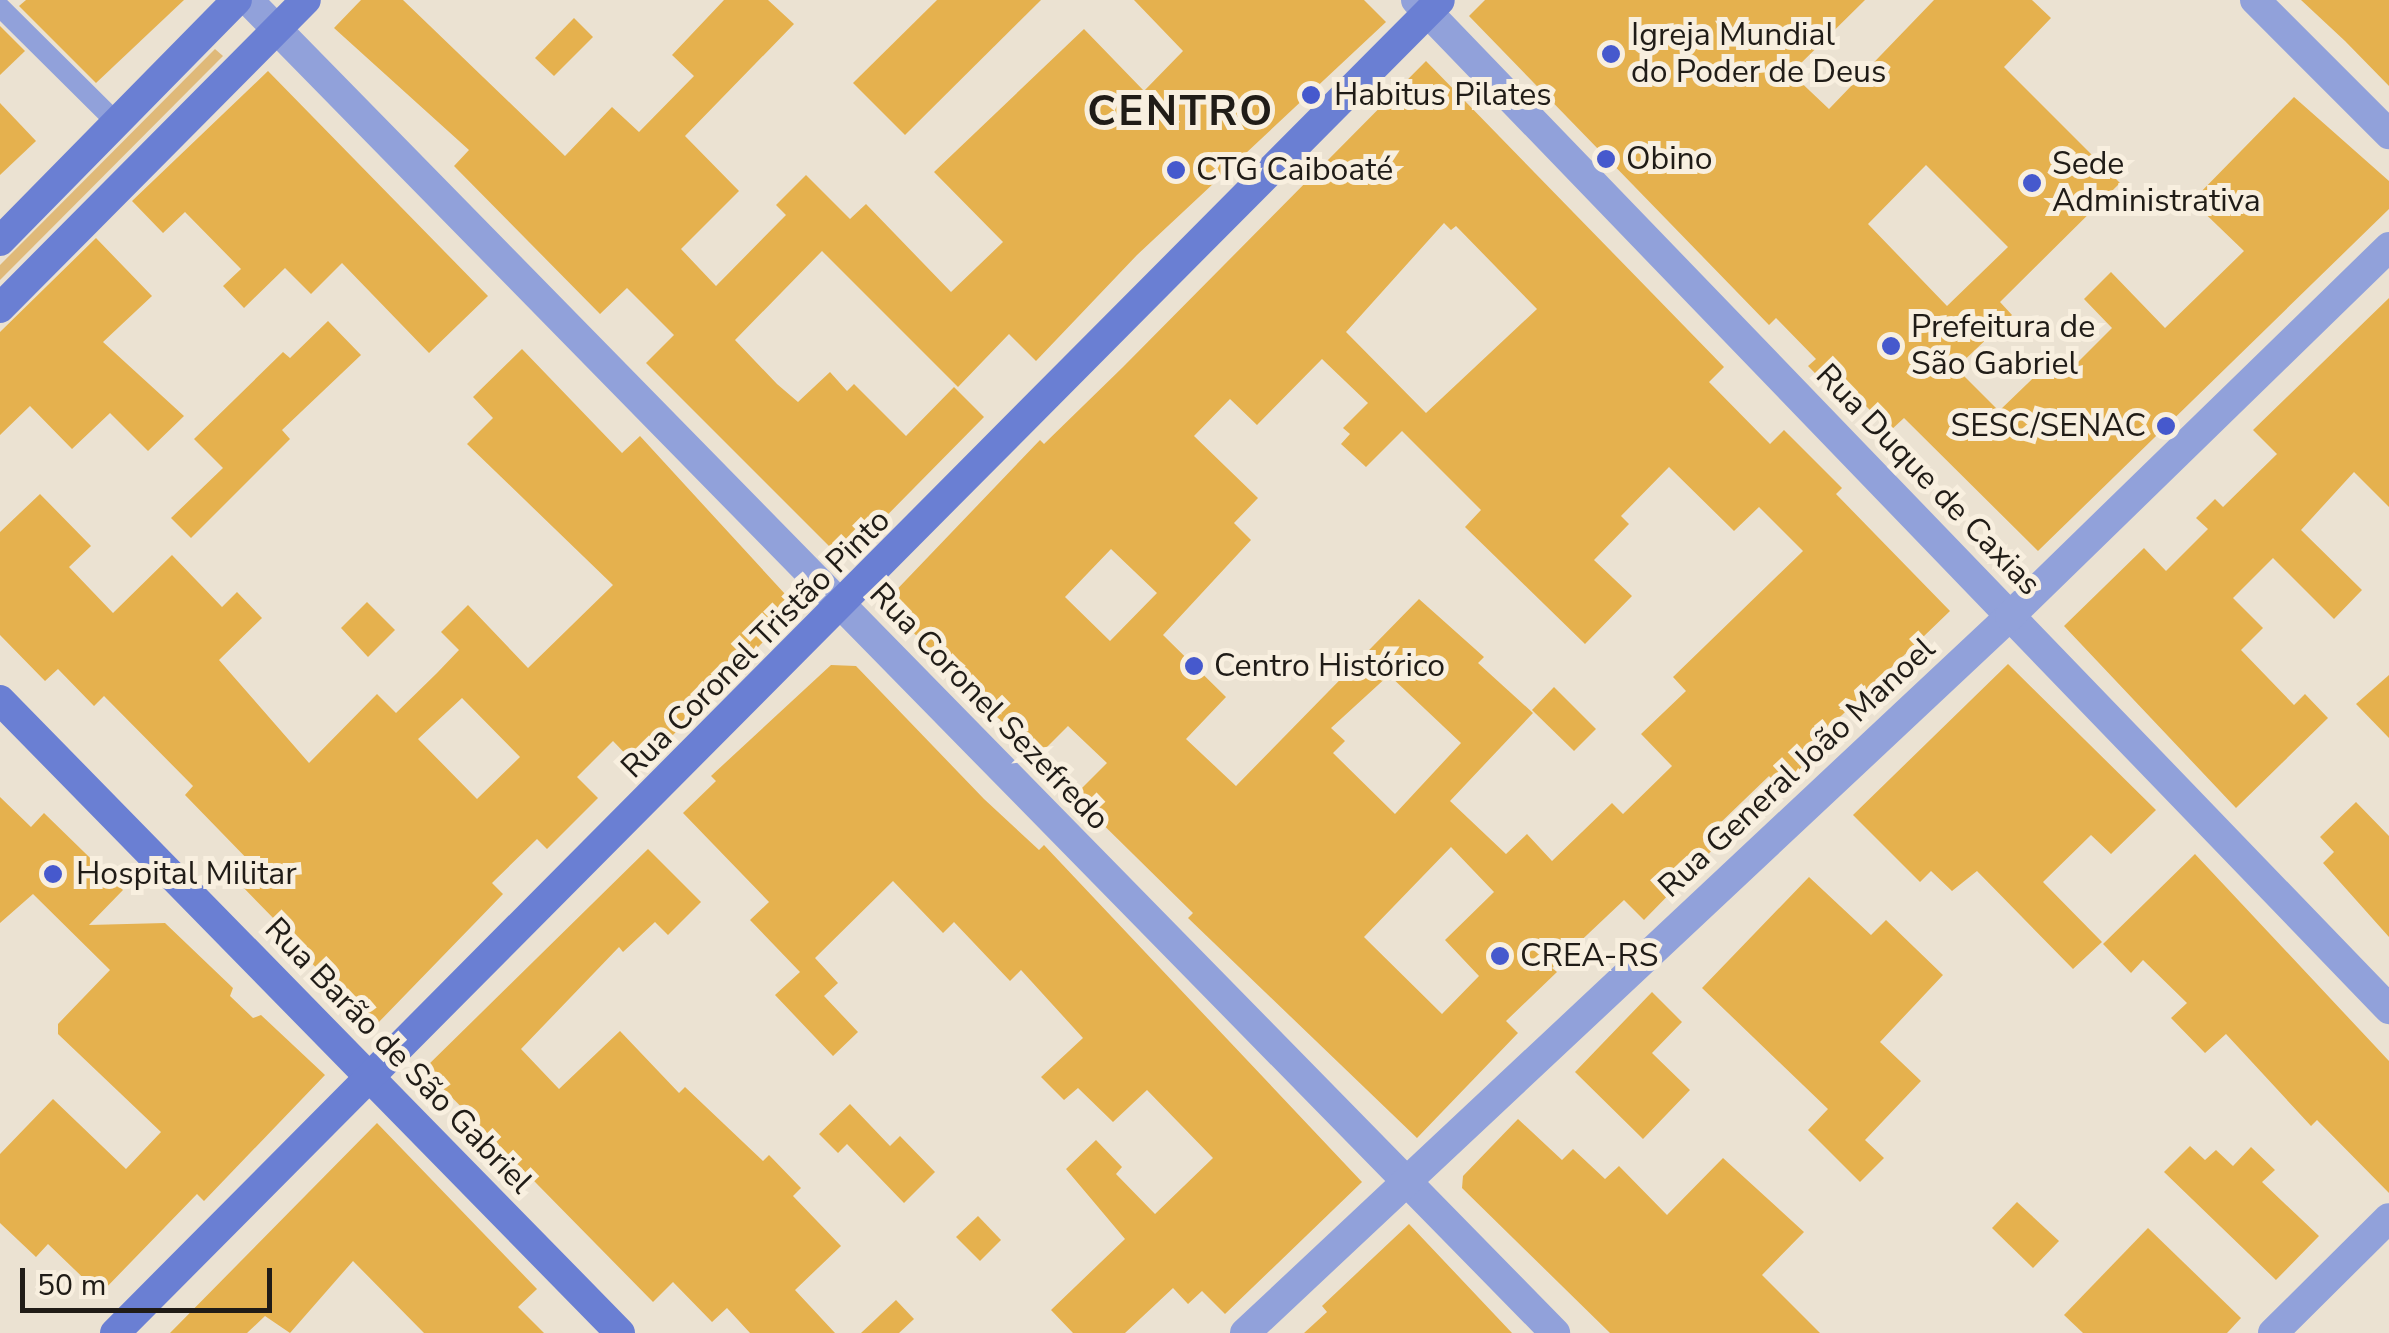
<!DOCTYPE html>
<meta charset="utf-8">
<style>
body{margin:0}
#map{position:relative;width:2389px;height:1333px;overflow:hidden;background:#ebe2d2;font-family:"Nunito Sans",sans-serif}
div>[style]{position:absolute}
.green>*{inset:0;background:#dfb979}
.building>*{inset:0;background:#e5b14e}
.service>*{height:20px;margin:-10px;padding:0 10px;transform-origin:10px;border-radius:10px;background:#91a1da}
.minor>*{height:30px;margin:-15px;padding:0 15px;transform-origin:15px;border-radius:15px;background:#91a1da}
.secondary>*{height:30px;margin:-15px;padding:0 15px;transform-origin:15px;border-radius:15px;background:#6a7fd3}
.dots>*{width:28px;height:28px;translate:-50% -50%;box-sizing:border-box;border:5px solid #f8efdf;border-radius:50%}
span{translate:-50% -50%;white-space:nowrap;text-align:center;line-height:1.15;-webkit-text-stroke:10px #f8efdf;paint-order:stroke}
.poi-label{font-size:32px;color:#201c17}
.left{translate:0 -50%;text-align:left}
.right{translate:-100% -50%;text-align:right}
.street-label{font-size:32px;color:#201c17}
.district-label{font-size:42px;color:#201c17;font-weight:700;letter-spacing:2.5px}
.scale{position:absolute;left:20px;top:1268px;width:252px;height:45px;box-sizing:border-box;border:5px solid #201c17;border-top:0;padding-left:12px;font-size:30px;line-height:35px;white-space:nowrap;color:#201c17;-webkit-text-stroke:8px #f8efdf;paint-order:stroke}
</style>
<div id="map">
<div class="green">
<i style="clip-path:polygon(215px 49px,223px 56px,0 280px,0 265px)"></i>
</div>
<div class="building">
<i style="clip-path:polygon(26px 0,184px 0,96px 83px,19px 6px)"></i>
<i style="clip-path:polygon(361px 0,403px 0,565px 156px,612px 107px,639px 132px,694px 76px,672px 55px,724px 0,768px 0,794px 24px,685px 136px,739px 191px,681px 249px,716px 286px,786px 215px,776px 205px,806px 175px,850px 219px,866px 204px,951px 292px,1003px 242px,934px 172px,1084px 29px,1144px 91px,1183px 51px,1134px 0,1364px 0,1386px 22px,1137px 255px,1036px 361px,1009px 334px,958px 387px,822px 251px,735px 340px,777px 384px,798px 402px,830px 372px,847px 391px,854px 384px,906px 436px,954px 387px,984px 417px,843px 560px,646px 363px,674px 335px,627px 288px,600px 314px,454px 166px,469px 150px,334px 28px)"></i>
<i style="clip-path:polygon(937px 0,1041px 0,905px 135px,853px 83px)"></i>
<i style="clip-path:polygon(evenodd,1485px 0,1865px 0,1791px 73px,1829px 109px,1934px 0,2032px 0,2051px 18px,2004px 67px,2120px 183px,2000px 302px,2012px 315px,1956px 368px,1999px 411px,2056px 356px,2070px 370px,2112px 328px,2084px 299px,2111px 272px,2165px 328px,2244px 251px,2192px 201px,2294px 97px,2389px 181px,2389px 209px,2038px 551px,1904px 418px,1890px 431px,1866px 406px,1856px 415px,1808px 366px,1816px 359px,1776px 318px,1769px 325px,1469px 16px,1485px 0,1926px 165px,2008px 247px,1947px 306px,1868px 224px,1926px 165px)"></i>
<i style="clip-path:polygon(2301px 0,2389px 0,2389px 86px,2345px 41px)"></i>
<i style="clip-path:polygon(574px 18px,593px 37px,554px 76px,535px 58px)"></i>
<i style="clip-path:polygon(0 26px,25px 51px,0 75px)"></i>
<i style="clip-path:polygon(evenodd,1426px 61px,1724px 367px,1709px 382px,1770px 444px,1784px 430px,1842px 488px,1836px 494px,1950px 611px,1815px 741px,1822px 749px,1781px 789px,1769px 776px,1716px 827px,1725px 837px,1644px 920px,1624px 900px,1552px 968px,1557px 972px,1506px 1021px,1518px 1033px,1417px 1138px,1188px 918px,1193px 913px,1074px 796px,1107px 763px,1068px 726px,1037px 757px,884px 603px,1040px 440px,1044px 444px,1123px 367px,1426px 61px,1444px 223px,1451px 230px,1456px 226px,1537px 309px,1426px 413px,1346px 332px,1444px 223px,1426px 61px,1322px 359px,1368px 403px,1343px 428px,1350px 434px,1341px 444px,1366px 467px,1402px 431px,1481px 510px,1465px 527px,1585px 644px,1632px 596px,1594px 560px,1629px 524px,1621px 516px,1669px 467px,1734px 531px,1759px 507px,1803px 551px,1673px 677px,1686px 691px,1641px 734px,1672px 766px,1623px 814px,1612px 803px,1552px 861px,1527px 834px,1506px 854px,1450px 801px,1533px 713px,1478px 663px,1484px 657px,1419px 599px,1236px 786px,1186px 739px,1226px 697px,1163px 635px,1251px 540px,1234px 523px,1258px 498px,1194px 436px,1230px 399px,1257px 425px,1322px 359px,1426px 61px,1111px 549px,1157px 593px,1110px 641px,1065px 597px,1111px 549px,1426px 61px,1389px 675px,1461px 743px,1395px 814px,1333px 753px,1345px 741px,1331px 728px,1389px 675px,1426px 61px,1451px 847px,1494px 892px,1445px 940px,1479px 976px,1442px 1014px,1364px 937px,1451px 847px)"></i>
<i style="clip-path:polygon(268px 71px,488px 296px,429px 353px,342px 263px,311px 294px,285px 268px,244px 308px,223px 286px,241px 269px,185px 212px,163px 233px,132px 201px)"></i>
<i style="clip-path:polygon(0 103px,36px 141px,0 175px)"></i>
<i style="clip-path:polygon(96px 238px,152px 296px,103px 342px,184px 416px,148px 451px,110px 413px,72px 449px,30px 406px,0 435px,0 332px)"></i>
<i style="clip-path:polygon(2389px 298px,2389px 507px,2354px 472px,2301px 530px,2362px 590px,2334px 619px,2273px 558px,2233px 598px,2263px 628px,2241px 650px,2294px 705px,2305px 694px,2328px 718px,2236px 808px,2064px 626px,2144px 548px,2166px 571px,2208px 529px,2196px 518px,2215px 499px,2223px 507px,2277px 454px,2253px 430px)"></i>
<i style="clip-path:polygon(328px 321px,361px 355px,282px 430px,290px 439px,191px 538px,171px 518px,223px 468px,194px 439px,283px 352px,290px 358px)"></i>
<i style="clip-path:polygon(evenodd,522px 349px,622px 453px,640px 436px,797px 607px,640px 769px,613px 741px,577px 777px,598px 798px,547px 849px,537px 839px,492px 883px,503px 894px,376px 1025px,274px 927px,278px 923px,239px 883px,255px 867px,185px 795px,193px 786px,104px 696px,94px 706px,58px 669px,45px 681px,0 635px,0 532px,40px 494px,91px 546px,69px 567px,113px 613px,172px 555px,222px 607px,237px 592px,262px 618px,219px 660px,309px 763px,377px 694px,396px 713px,437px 673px,459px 650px,441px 632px,468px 605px,528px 668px,613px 585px,467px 444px,493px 418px,473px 397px,522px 349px,462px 698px,520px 757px,477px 799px,418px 739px,462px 698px)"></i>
<i style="clip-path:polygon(367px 602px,395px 630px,368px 657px,341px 628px)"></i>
<i style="clip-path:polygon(2008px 664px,2156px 810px,2111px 854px,2091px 835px,2043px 882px,2102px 942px,2073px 969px,1977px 871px,1952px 891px,1931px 871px,1920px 882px,1853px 815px)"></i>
<i style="clip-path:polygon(831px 665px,856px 666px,984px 799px,1039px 850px,1044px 845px,1362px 1182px,1225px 1314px,1202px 1291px,1188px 1304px,1173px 1288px,1125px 1333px,1073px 1333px,1051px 1310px,1125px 1239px,1066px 1169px,1096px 1140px,1122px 1167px,1116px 1174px,1155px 1214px,1213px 1158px,1147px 1090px,1113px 1122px,1078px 1088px,1064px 1100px,1041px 1077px,1083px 1038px,1021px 970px,1010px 981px,954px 922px,943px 933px,893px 881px,815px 958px,838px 983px,824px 996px,858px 1032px,833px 1056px,775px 995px,800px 972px,750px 920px,769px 902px,683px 813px,716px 781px,711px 776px)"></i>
<i style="clip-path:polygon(2389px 675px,2389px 738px,2356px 704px)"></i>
<i style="clip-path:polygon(1554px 687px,1596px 729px,1574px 751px,1532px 710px)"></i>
<i style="clip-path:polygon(0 797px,31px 827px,44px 813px,123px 890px,89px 925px,165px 923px,233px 988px,230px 996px,253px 1018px,261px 1015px,325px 1075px,204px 1201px,197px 1194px,100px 1294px,48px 1244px,36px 1257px,0 1223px,0 1154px,53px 1099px,126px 1169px,161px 1132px,58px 1034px,58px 1024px,110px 970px,33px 894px,0 923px)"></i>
<i style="clip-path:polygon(2356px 802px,2389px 836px,2389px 937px,2323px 863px,2334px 852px,2320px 837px)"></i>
<i style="clip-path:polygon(648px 849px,701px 902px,668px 935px,655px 922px,623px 952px,619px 947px,521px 1049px,559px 1089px,620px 1031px,679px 1093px,685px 1087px,763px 1161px,769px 1155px,801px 1188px,793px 1196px,841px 1246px,795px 1290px,835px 1333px,750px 1333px,727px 1308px,712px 1322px,673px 1282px,653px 1302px,424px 1069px)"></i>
<i style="clip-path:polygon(2195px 854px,2389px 1061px,2389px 1193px,2317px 1120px,2311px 1126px,2226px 1034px,2205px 1053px,2171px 1018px,2187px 1003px,2143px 960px,2131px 973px,2103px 944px)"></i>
<i style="clip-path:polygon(1809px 877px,1871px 935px,1886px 920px,1943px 975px,1880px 1042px,1921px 1081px,1865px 1140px,1884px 1158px,1860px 1182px,1808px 1130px,1828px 1109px,1702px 988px)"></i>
<i style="clip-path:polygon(1652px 992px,1682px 1022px,1652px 1053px,1690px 1090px,1643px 1139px,1575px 1072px)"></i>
<i style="clip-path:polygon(850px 1104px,890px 1146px,900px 1136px,935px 1172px,904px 1203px,847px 1144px,838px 1153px,819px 1134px)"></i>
<i style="clip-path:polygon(1518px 1119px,1562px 1160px,1573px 1149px,1605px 1179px,1619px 1166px,1667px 1215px,1723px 1158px,1804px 1232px,1762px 1275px,1820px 1333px,1610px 1333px,1462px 1188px,1463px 1176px)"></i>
<i style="clip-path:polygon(377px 1123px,537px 1289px,518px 1307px,544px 1333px,424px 1333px,353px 1261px,290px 1333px,265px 1316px,247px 1333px,170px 1333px)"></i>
<i style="clip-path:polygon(2190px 1146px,2205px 1160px,2216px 1150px,2233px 1166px,2251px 1147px,2275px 1170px,2262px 1182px,2319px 1236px,2276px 1280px,2164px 1172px)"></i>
<i style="clip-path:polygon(2017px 1202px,2059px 1241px,2033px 1268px,1992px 1228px)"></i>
<i style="clip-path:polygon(978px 1216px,1001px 1240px,980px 1261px,956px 1237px)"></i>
<i style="clip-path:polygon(1409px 1224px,1512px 1333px,1304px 1333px,1327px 1312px,1322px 1306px)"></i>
<i style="clip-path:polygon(2148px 1228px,2241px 1318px,2227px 1333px,2083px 1333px,2064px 1315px)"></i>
<i style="clip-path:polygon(896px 1300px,914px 1319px,899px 1333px,861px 1333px)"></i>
</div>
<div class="service">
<i style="left:0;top:7px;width:165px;rotate:44.8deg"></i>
</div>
<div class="minor">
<i style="left:248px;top:0;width:1867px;rotate:45.56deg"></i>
<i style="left:1416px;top:0;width:1402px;rotate:46.04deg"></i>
<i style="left:2255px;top:0;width:190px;rotate:45deg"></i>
<i style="left:1245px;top:1333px;width:1048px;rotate:-43.14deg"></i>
<i style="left:2010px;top:616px;width:529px;rotate:-44.23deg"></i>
<i style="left:2273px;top:1333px;width:163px;rotate:-44.8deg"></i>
</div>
<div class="secondary">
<i style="left:0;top:241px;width:338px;rotate:-45.5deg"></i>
<i style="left:0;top:308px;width:434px;rotate:-45.2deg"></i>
<i style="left:0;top:700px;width:886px;rotate:45.59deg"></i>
<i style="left:115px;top:1333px;width:1879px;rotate:-45.17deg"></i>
</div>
<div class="dots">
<i style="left:1611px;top:54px;background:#4659cd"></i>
<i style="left:1311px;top:95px;background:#4659cd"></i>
<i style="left:1606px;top:159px;background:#4659cd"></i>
<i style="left:1176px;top:170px;background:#4659cd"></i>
<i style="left:2032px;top:183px;background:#4659cd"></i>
<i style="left:1891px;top:346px;background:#4659cd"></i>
<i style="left:2166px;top:426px;background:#4659cd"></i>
<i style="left:1194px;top:666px;background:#4659cd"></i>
<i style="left:53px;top:874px;background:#4659cd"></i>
<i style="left:1500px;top:956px;background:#4659cd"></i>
</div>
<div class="poi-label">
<span class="left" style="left:1631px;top:54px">Igreja Mundial<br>do Poder de Deus</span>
<span class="left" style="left:1334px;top:95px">Habitus Pilates</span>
<span class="left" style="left:1626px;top:159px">Obino</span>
<span class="left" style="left:2052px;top:183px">Sede<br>Administrativa</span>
<span class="left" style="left:1196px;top:170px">CTG Caiboaté</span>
<span class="left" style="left:1911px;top:346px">Prefeitura de<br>São Gabriel</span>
<span class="right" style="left:2146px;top:426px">SESC/SENAC</span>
<span class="left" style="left:1214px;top:666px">Centro Histórico</span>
<span class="left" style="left:76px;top:874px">Hospital Militar</span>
<span class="left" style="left:1520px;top:956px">CREA-RS</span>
</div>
<div class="street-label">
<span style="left:1928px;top:480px;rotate:46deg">Rua Duque de Caxias</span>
<span style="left:756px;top:644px;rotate:-45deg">Rua Coronel Tristão Pinto</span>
<span style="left:989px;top:707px;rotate:46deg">Rua Coronel Sezefredo</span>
<span style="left:1797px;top:768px;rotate:-43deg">Rua General João Manoel</span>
<span style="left:398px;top:1056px;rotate:46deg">Rua Barão de São Gabriel</span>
</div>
<div class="district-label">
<span style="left:1181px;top:112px">CENTRO</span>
</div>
<div class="scale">50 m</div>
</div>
